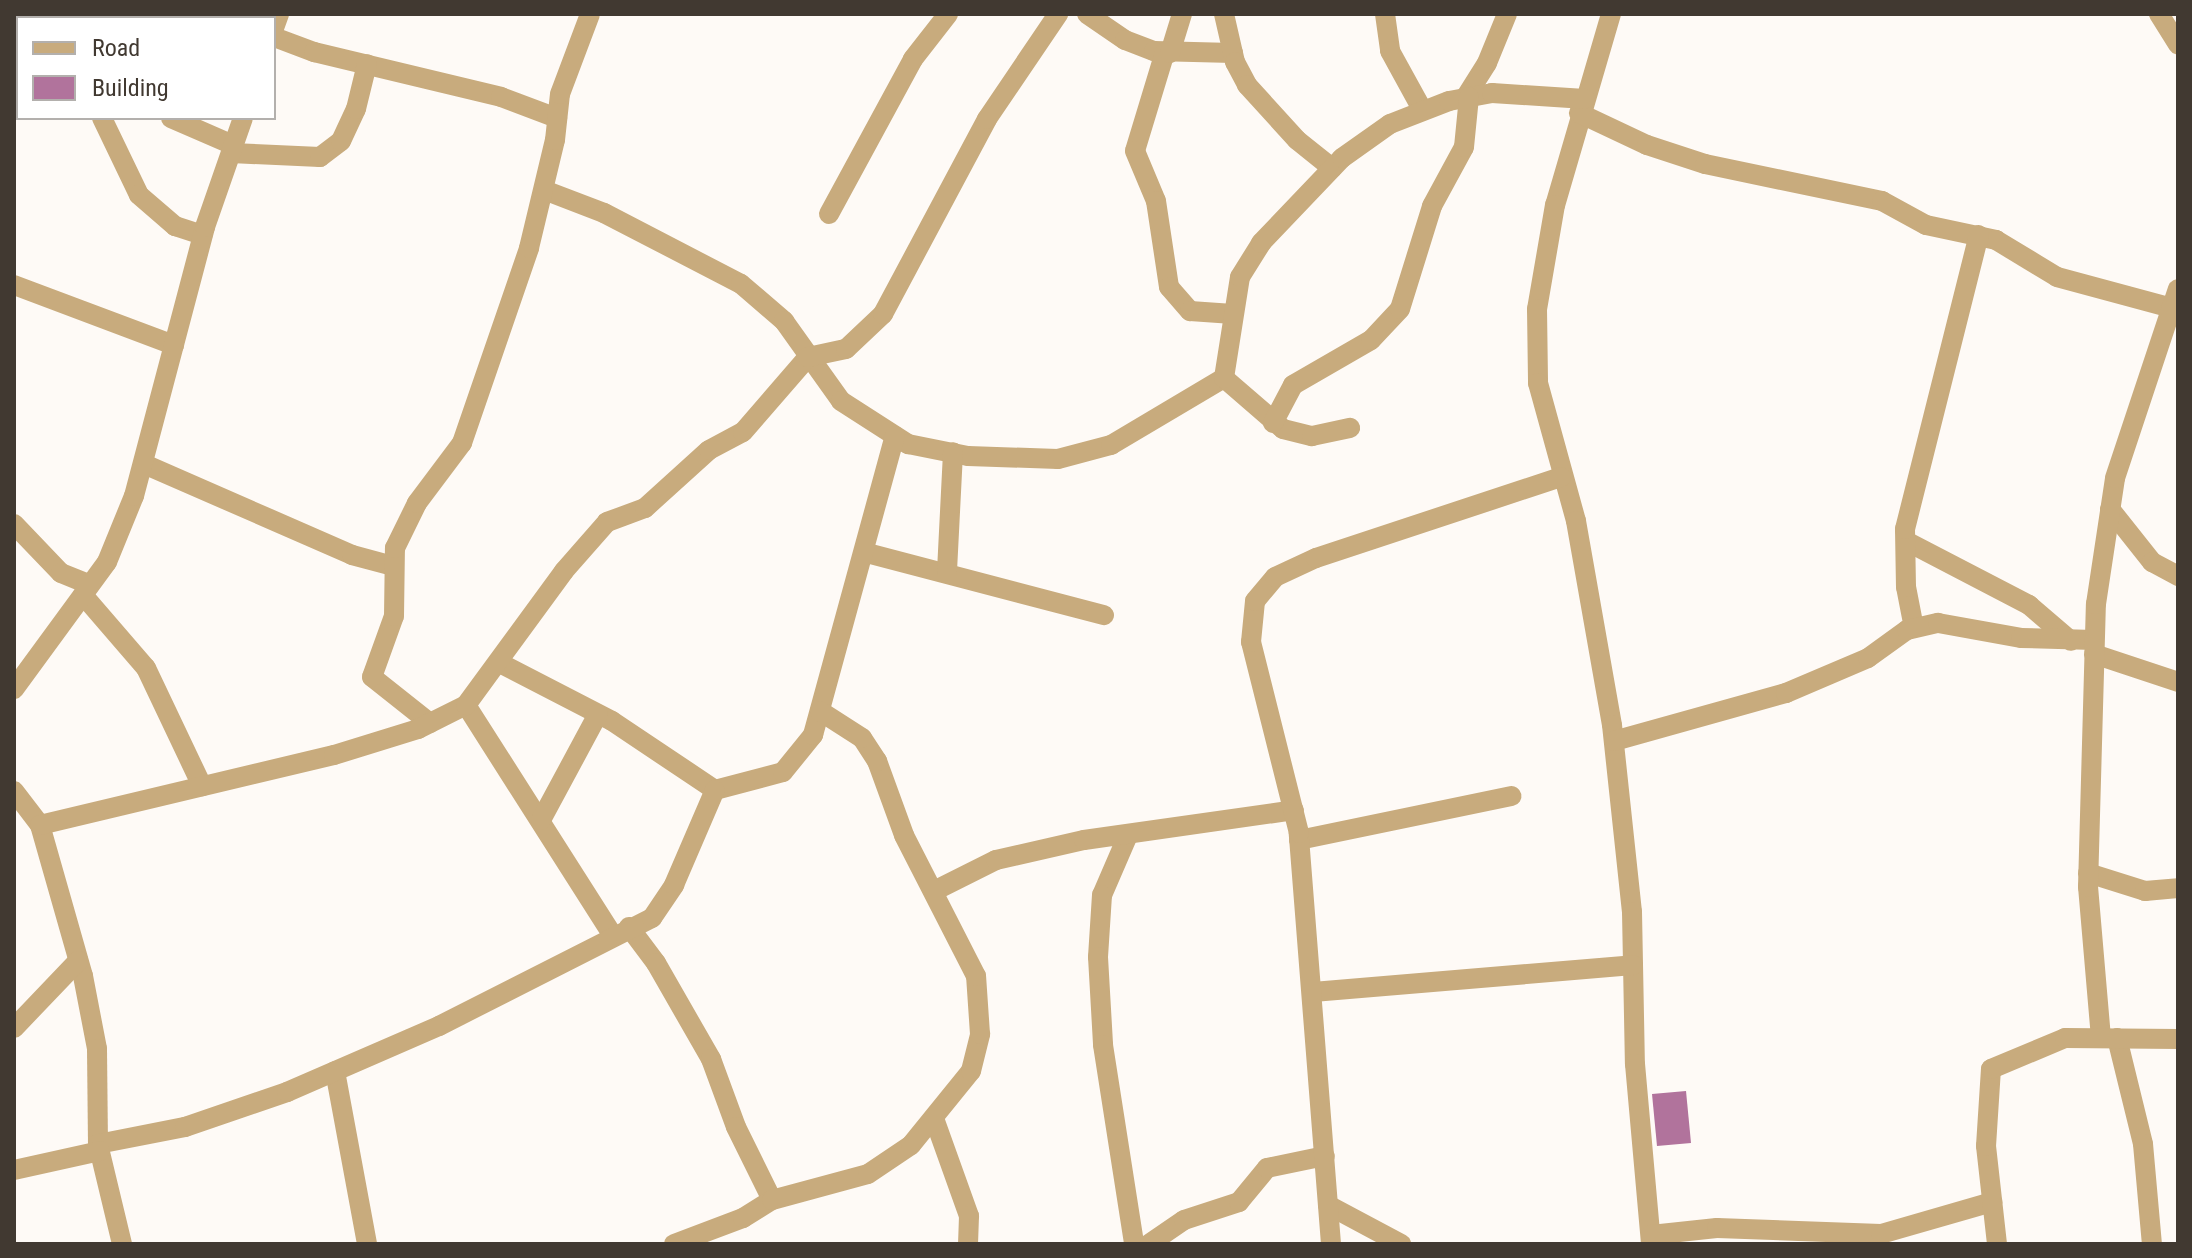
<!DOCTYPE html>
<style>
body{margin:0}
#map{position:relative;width:2192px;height:1258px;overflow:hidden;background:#fefaf6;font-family:"Roboto Condensed",sans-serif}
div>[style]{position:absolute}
.building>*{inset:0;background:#b1739c}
.minor>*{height:20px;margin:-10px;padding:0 10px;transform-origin:10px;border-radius:10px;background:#c8ab7d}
span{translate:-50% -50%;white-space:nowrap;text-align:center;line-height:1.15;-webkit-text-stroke:7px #fff;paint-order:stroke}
.frame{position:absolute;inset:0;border:16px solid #413931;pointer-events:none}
.legend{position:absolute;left:16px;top:16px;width:260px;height:104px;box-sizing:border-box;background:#fff;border:2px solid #b3b0ad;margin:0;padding:10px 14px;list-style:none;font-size:24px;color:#413931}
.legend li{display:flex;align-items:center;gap:16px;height:40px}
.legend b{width:40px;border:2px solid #b3b0ad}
</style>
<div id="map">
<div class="building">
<i style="clip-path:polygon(1686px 1091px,1691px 1143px,1657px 1146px,1652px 1094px)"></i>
</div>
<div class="minor">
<i style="left:1087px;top:14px;width:46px;rotate:34.4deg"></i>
<i style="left:1125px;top:40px;width:31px;rotate:21deg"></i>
<i style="left:1154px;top:51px;width:79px;rotate:1.5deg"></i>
<i style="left:1224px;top:14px;width:49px;rotate:77.1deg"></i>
<i style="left:1235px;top:62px;width:26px;rotate:62deg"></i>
<i style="left:1247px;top:85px;width:74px;rotate:47.7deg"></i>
<i style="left:1297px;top:140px;width:45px;rotate:38.7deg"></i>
<i style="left:1385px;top:14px;width:37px;rotate:82deg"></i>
<i style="left:1390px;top:51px;width:68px;rotate:61.2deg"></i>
<i style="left:1611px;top:14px;width:199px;rotate:106.3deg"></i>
<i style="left:1555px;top:205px;width:106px;rotate:99.8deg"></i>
<i style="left:1537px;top:309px;width:74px;rotate:89.2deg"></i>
<i style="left:1538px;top:383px;width:143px;rotate:74.6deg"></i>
<i style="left:1576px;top:521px;width:207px;rotate:80deg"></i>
<i style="left:1612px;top:725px;width:188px;rotate:83.9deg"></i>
<i style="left:1632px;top:912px;width:152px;rotate:88.9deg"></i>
<i style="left:1635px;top:1064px;width:181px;rotate:84.9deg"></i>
<i style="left:2159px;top:14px;width:36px;rotate:58deg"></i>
<i style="left:14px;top:16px;width:5px;rotate:37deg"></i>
<i style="left:274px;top:28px;width:15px;rotate:-70deg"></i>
<i style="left:274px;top:37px;width:43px;rotate:20.6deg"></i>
<i style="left:314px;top:52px;width:192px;rotate:13.5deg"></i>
<i style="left:501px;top:97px;width:60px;rotate:20.6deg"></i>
<i style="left:1165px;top:52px;width:103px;rotate:106.9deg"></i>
<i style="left:1135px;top:151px;width:54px;rotate:67.2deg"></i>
<i style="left:1156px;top:201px;width:87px;rotate:81.4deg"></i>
<i style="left:1169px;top:287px;width:32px;rotate:49deg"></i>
<i style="left:1190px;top:311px;width:43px;rotate:4deg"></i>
<i style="left:1170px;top:53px;width:41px;rotate:-72.9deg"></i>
<i style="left:1465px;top:98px;width:41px;rotate:-57.8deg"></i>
<i style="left:1487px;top:63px;width:53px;rotate:-67.8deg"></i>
<i style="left:1579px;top:113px;width:75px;rotate:25.2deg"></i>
<i style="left:1647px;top:145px;width:61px;rotate:18.1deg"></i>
<i style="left:1705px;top:164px;width:181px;rotate:11.8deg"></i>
<i style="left:1882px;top:201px;width:50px;rotate:28.6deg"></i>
<i style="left:1926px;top:225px;width:72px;rotate:12.1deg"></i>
<i style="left:1996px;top:240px;width:71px;rotate:31.2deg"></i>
<i style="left:2057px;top:277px;width:119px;rotate:15.1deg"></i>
<i style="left:102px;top:118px;width:85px;rotate:64.3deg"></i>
<i style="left:139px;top:195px;width:48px;rotate:40.7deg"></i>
<i style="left:175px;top:226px;width:29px;rotate:18deg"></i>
<i style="left:171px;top:118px;width:68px;rotate:23.5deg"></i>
<i style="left:231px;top:153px;width:89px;rotate:2.6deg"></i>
<i style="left:320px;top:157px;width:26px;rotate:-37deg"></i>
<i style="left:341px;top:141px;width:35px;rotate:-65deg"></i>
<i style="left:356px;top:109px;width:46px;rotate:-76.3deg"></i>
<i style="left:544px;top:190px;width:64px;rotate:21deg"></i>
<i style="left:604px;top:213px;width:154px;rotate:27.4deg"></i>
<i style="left:741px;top:284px;width:57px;rotate:40.7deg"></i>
<i style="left:784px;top:321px;width:98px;rotate:54.5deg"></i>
<i style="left:841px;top:401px;width:80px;rotate:32.7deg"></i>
<i style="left:908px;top:444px;width:61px;rotate:11.3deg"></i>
<i style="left:968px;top:456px;width:90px;rotate:1.9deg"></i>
<i style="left:1058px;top:459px;width:55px;rotate:-14.8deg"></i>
<i style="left:1111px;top:445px;width:131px;rotate:-30.7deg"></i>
<i style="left:1224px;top:378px;width:78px;rotate:40.8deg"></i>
<i style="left:1283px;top:429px;width:30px;rotate:14deg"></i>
<i style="left:1312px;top:436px;width:39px;rotate:-12deg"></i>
<i style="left:829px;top:214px;width:176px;rotate:-61.5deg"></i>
<i style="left:913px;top:59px;width:57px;rotate:-52.1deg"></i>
<i style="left:14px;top:285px;width:171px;rotate:20.6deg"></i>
<i style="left:1224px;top:378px;width:102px;rotate:-81deg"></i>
<i style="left:1240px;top:277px;width:40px;rotate:-58deg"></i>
<i style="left:1261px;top:243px;width:117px;rotate:-46.4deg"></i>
<i style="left:1342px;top:158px;width:59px;rotate:-35.3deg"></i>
<i style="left:1390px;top:124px;width:63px;rotate:-21.3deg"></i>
<i style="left:1449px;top:101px;width:44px;rotate:-10.5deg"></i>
<i style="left:1492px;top:93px;width:93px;rotate:3.7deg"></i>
<i style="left:1273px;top:423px;width:43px;rotate:-62.2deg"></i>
<i style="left:1293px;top:385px;width:90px;rotate:-30deg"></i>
<i style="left:1371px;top:340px;width:42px;rotate:-46.9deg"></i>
<i style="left:1400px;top:309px;width:108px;rotate:-72.7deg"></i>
<i style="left:1432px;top:206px;width:67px;rotate:-61.5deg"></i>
<i style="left:1464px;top:147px;width:50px;rotate:-84.3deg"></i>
<i style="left:144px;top:464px;width:227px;rotate:23.6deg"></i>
<i style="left:352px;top:555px;width:42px;rotate:15deg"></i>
<i style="left:2110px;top:509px;width:68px;rotate:51.6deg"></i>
<i style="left:2152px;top:562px;width:30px;rotate:28deg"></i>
<i style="left:14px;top:524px;width:68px;rotate:46.2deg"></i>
<i style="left:61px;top:573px;width:31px;rotate:22deg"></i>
<i style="left:1906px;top:541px;width:139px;rotate:27.5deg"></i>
<i style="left:2029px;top:605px;width:55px;rotate:40.6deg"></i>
<i style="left:867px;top:553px;width:245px;rotate:14.7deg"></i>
<i style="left:947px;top:571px;width:119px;rotate:-87.1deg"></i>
<i style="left:83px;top:595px;width:96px;rotate:49.2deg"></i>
<i style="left:146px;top:668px;width:131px;rotate:64.6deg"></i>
<i style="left:1914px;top:628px;width:42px;rotate:-101deg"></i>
<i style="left:1906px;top:587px;width:58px;rotate:-91deg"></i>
<i style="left:1905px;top:529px;width:303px;rotate:-75.9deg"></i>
<i style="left:2094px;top:654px;width:89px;rotate:18.4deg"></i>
<i style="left:500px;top:663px;width:126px;rotate:27.4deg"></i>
<i style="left:612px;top:721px;width:124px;rotate:33.8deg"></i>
<i style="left:715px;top:790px;width:70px;rotate:-14.8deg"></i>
<i style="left:783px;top:772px;width:48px;rotate:-51deg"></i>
<i style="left:813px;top:735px;width:310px;rotate:-74.7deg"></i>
<i style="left:14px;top:689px;width:157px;rotate:-53.8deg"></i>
<i style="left:107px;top:562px;width:71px;rotate:-67.8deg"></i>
<i style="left:134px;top:496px;width:278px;rotate:-75.2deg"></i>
<i style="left:205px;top:227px;width:115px;rotate:-70.8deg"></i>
<i style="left:466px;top:705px;width:274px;rotate:57.5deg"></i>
<i style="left:430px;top:723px;width:74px;rotate:-141.6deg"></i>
<i style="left:372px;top:677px;width:65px;rotate:-70.2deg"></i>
<i style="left:394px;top:616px;width:68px;rotate:-89.2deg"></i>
<i style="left:395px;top:548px;width:50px;rotate:-63.9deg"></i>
<i style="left:417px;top:503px;width:75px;rotate:-53.1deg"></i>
<i style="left:462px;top:443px;width:206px;rotate:-71deg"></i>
<i style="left:529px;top:248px;width:111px;rotate:-76.5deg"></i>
<i style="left:555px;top:140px;width:46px;rotate:-83.8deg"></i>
<i style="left:560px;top:94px;width:85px;rotate:-69.4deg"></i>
<i style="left:1614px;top:741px;width:179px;rotate:-15.6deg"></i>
<i style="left:1786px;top:693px;width:89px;rotate:-23.1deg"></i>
<i style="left:1868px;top:658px;width:48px;rotate:-35.7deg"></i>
<i style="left:1907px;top:630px;width:32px;rotate:-13deg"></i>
<i style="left:1938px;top:623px;width:84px;rotate:10.2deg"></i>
<i style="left:2021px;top:638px;width:73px;rotate:1.6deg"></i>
<i style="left:14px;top:791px;width:43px;rotate:52.6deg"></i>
<i style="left:40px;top:825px;width:157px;rotate:74.1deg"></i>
<i style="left:83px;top:976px;width:74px;rotate:79.1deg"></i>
<i style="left:97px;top:1049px;width:95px;rotate:89.4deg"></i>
<i style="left:98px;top:1144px;width:103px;rotate:76.5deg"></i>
<i style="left:541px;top:820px;width:120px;rotate:-61.7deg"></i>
<i style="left:40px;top:825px;width:302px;rotate:-13.4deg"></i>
<i style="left:334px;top:755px;width:88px;rotate:-17.2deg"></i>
<i style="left:418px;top:729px;width:54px;rotate:-26.6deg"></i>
<i style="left:466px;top:705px;width:166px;rotate:-53.8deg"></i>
<i style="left:564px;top:571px;width:65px;rotate:-48.7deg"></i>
<i style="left:607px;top:522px;width:40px;rotate:-20.2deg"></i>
<i style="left:645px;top:508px;width:86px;rotate:-42.2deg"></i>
<i style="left:709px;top:450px;width:38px;rotate:-28deg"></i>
<i style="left:743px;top:432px;width:99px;rotate:-49.1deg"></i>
<i style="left:808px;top:357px;width:39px;rotate:-12deg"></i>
<i style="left:846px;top:349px;width:51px;rotate:-43.4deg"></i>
<i style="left:883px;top:314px;width:221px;rotate:-61.9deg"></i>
<i style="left:987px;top:119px;width:127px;rotate:-55.9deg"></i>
<i style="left:1128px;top:835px;width:65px;rotate:113.4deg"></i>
<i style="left:1102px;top:895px;width:62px;rotate:93.7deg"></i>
<i style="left:1098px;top:957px;width:88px;rotate:86.7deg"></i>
<i style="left:1103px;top:1045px;width:201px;rotate:81.1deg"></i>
<i style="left:1299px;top:840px;width:217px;rotate:-11.7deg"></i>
<i style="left:2088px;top:873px;width:60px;rotate:17.5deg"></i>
<i style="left:2145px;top:891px;width:33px;rotate:-5deg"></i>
<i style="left:936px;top:890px;width:67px;rotate:-26.6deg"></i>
<i style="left:996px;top:860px;width:90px;rotate:-12.8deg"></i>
<i style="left:1084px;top:840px;width:212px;rotate:-8.1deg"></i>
<i style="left:629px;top:927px;width:45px;rotate:53.1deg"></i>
<i style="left:656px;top:963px;width:111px;rotate:60.2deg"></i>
<i style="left:711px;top:1059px;width:72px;rotate:69.8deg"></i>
<i style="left:736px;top:1127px;width:81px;rotate:63.7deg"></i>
<i style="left:1313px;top:992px;width:321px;rotate:-4.8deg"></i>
<i style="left:14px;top:1028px;width:93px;rotate:-46.3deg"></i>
<i style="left:2101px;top:1038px;width:152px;rotate:-94.9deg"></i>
<i style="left:2088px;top:887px;width:283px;rotate:-88.4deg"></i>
<i style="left:2096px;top:604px;width:127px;rotate:-81.4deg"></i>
<i style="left:2115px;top:478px;width:199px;rotate:-71.6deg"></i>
<i style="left:2117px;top:1038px;width:109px;rotate:76.2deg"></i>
<i style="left:2143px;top:1144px;width:100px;rotate:84.9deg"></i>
<i style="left:335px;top:1071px;width:176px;rotate:79.5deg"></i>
<i style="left:935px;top:1121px;width:101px;rotate:70.3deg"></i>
<i style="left:969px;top:1216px;width:28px;rotate:92deg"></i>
<i style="left:98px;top:1144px;width:89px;rotate:-11.1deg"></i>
<i style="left:185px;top:1127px;width:108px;rotate:-18.9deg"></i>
<i style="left:287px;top:1092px;width:166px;rotate:-23.5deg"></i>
<i style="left:439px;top:1026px;width:239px;rotate:-26.9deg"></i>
<i style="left:652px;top:918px;width:40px;rotate:-56deg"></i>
<i style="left:674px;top:885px;width:103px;rotate:-66.7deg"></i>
<i style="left:14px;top:1170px;width:88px;rotate:-12.5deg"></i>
<i style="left:1328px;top:1205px;width:83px;rotate:28.1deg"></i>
<i style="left:1651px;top:1235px;width:66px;rotate:-6.1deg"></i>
<i style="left:1717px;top:1228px;width:164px;rotate:2.1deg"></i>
<i style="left:1881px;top:1234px;width:116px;rotate:-16.1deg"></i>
<i style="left:674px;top:1244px;width:74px;rotate:-20.6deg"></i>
<i style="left:743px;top:1218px;width:34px;rotate:-32deg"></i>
<i style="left:772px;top:1200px;width:99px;rotate:-15.2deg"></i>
<i style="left:868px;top:1174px;width:52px;rotate:-34deg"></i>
<i style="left:911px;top:1145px;width:95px;rotate:-51deg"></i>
<i style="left:971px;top:1071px;width:38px;rotate:-76deg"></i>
<i style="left:980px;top:1034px;width:58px;rotate:-93.9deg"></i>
<i style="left:976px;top:976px;width:158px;rotate:-117.1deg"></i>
<i style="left:904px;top:835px;width:79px;rotate:-110deg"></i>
<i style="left:877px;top:761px;width:27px;rotate:-123deg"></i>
<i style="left:862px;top:738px;width:50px;rotate:-147.3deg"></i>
<i style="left:1149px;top:1244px;width:42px;rotate:-34.4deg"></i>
<i style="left:1184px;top:1220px;width:58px;rotate:-18.1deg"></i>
<i style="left:1239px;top:1202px;width:44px;rotate:-50.5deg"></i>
<i style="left:1267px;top:1168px;width:59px;rotate:-11.7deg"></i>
<i style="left:1331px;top:1244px;width:412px;rotate:-94.5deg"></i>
<i style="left:1299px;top:833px;width:197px;rotate:-104.1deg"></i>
<i style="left:1251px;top:642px;width:41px;rotate:-84.4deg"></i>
<i style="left:1255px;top:601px;width:31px;rotate:-50deg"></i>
<i style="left:1275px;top:577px;width:45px;rotate:-24.9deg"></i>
<i style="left:1316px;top:558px;width:258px;rotate:-18.3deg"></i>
<i style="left:1997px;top:1244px;width:99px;rotate:-96.4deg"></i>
<i style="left:1986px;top:1146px;width:77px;rotate:-86.3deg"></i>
<i style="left:1991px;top:1069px;width:80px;rotate:-22.7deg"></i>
<i style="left:2065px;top:1038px;width:113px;rotate:0.5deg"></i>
</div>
<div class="frame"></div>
<ul class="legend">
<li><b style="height:10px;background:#c8ab7d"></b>Road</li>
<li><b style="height:22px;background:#b1739c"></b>Building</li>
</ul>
</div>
